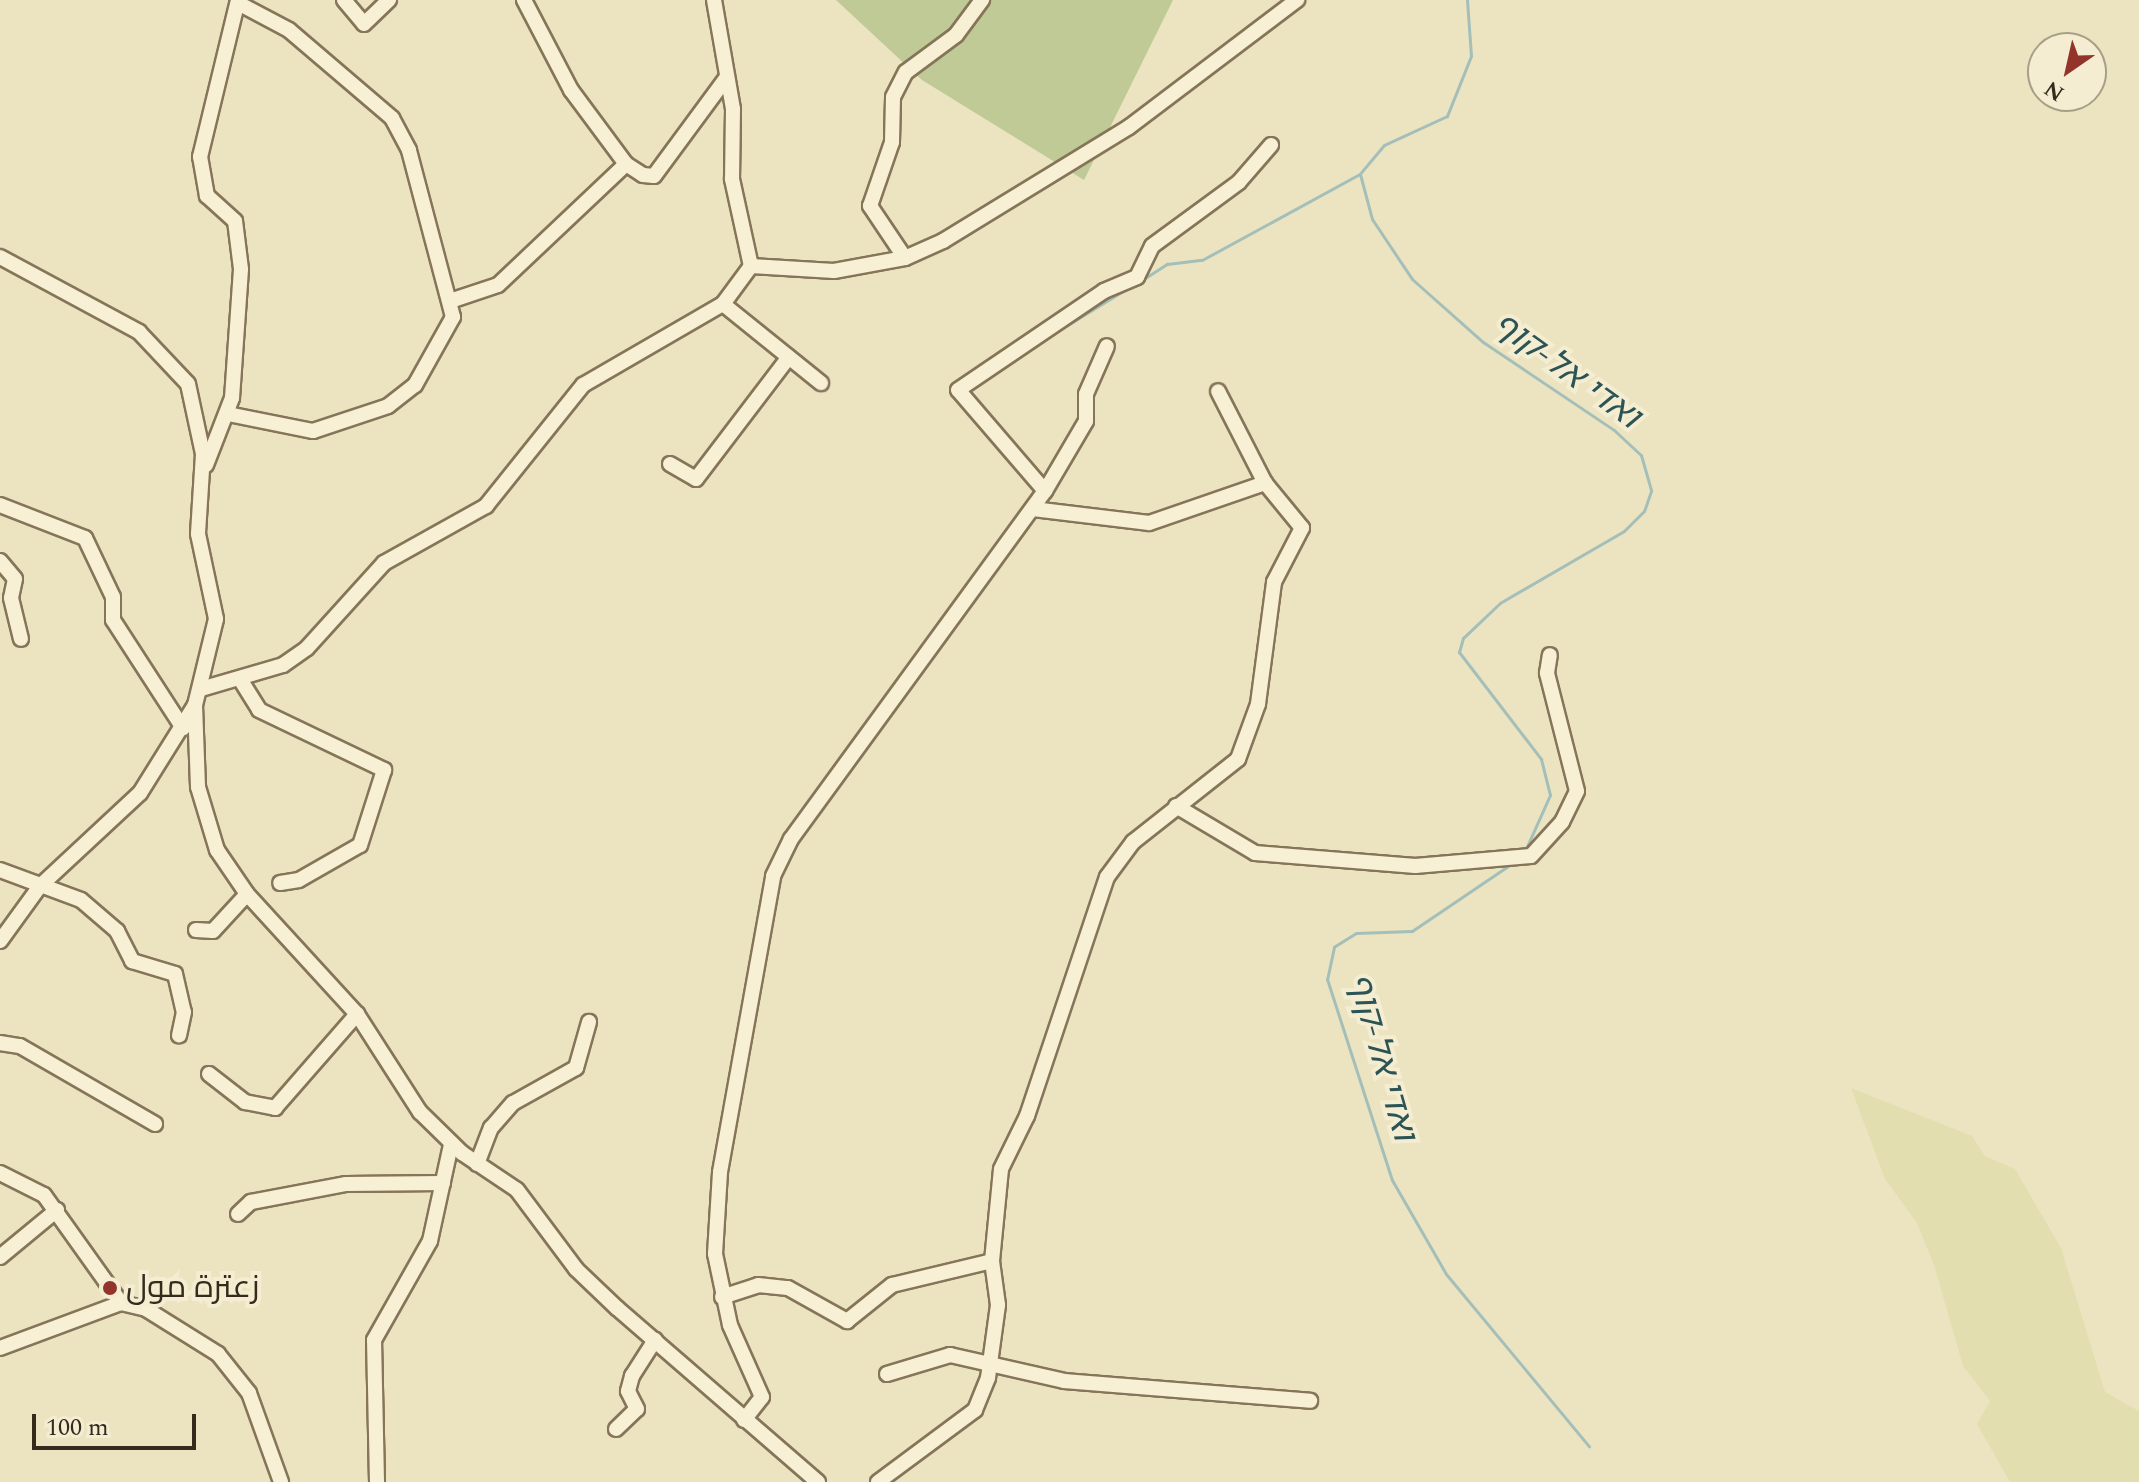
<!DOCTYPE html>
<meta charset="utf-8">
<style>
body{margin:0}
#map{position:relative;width:2139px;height:1482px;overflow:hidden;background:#ece4c1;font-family:Spectral,Cairo,"Noto Sans Hebrew",serif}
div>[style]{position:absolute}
.farmland>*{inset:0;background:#e2deaf}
.green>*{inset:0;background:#bfca96}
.stream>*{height:3px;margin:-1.5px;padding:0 1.5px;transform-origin:1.5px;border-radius:1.5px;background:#a4bfb9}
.roads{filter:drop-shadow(2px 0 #857559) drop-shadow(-2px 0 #857559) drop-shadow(0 2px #857559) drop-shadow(0 -2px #857559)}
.minor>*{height:14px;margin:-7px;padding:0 7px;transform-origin:7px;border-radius:7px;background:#f8f0d4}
.dots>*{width:22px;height:22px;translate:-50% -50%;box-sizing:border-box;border:4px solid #f4edd1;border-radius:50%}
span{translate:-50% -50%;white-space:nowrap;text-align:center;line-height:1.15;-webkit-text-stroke:8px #f4edd1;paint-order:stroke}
.poi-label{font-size:32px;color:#352b1d}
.left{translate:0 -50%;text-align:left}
.water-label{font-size:34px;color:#2d5455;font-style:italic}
.north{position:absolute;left:2027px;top:32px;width:80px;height:80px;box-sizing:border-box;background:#f4edd1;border:2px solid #a89f89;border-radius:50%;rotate:214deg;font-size:22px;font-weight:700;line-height:32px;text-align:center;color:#352b1d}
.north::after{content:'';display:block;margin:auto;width:28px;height:36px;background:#93342b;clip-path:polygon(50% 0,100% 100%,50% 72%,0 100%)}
.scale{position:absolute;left:32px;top:1414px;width:164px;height:36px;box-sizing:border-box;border:4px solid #352b1d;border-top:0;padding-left:10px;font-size:24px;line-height:28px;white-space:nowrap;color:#352b1d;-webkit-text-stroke:6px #f4edd1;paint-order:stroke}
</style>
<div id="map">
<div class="farmland">
<i style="clip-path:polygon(1851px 1088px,1972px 1136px,1985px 1156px,2015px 1169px,2061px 1248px,2105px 1392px,2139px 1411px,2139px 1482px,2010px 1482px,1977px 1424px,1990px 1401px,1963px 1366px,1934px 1265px,1917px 1223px,1885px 1179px)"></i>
</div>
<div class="green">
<i style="clip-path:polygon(836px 0,1173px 0,1084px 180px,922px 80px)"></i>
</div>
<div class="stream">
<i style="left:1467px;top:0;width:56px;rotate:85.9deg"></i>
<i style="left:1471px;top:56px;width:65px;rotate:111.8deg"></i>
<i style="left:1447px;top:116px;width:69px;rotate:155.3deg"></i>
<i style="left:1384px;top:145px;width:38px;rotate:130deg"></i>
<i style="left:1360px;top:174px;width:47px;rotate:75.1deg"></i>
<i style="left:1372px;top:219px;width:72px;rotate:56.3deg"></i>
<i style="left:1412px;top:279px;width:95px;rotate:41.6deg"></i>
<i style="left:1483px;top:342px;width:158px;rotate:33.9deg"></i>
<i style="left:1614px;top:430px;width:37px;rotate:43deg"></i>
<i style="left:1641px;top:455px;width:37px;rotate:74deg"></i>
<i style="left:1651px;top:491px;width:21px;rotate:109deg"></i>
<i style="left:1644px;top:511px;width:28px;rotate:135deg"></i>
<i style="left:1624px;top:531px;width:143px;rotate:149.9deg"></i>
<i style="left:1500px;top:603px;width:51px;rotate:136.6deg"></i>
<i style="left:1463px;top:638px;width:15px;rotate:106deg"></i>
<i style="left:1459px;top:652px;width:135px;rotate:52.5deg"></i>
<i style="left:1541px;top:759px;width:37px;rotate:76deg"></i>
<i style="left:1550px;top:795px;width:61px;rotate:114.1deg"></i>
<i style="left:1142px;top:280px;width:30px;rotate:-33deg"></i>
<i style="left:1167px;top:264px;width:35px;rotate:-7deg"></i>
<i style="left:1202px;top:260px;width:178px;rotate:-28.6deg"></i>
<i style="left:1043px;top:340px;width:100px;rotate:-31.5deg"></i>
<i style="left:1511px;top:864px;width:120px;rotate:145.9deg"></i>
<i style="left:1412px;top:931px;width:56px;rotate:178deg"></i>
<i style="left:1356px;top:933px;width:26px;rotate:148deg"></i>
<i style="left:1334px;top:947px;width:33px;rotate:102deg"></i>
<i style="left:1327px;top:979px;width:211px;rotate:72.1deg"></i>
<i style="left:1392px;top:1180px;width:108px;rotate:60.1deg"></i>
<i style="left:1446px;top:1274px;width:224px;rotate:50.3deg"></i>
</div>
<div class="roads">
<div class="minor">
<i style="left:344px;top:0;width:31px;rotate:50deg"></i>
<i style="left:364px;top:24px;width:35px;rotate:-44deg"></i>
<i style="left:524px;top:0;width:102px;rotate:62.4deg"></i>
<i style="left:571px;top:90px;width:92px;rotate:53.4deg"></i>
<i style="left:626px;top:164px;width:20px;rotate:33deg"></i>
<i style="left:643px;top:175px;width:11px;rotate:5deg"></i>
<i style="left:654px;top:176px;width:123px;rotate:-53.6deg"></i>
<i style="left:714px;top:0;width:111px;rotate:80.1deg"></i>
<i style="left:733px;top:109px;width:70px;rotate:90.8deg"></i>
<i style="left:732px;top:179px;width:89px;rotate:77.7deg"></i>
<i style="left:0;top:257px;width:158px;rotate:28.3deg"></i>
<i style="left:139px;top:332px;width:71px;rotate:46.7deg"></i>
<i style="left:188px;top:384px;width:72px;rotate:77.9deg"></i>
<i style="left:203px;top:454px;width:80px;rotate:93.6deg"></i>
<i style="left:198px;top:534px;width:87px;rotate:78deg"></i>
<i style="left:216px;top:619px;width:89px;rotate:103.7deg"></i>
<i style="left:195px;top:705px;width:104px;rotate:122deg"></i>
<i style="left:140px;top:793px;width:137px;rotate:137.1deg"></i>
<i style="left:40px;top:886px;width:68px;rotate:126deg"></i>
<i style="left:905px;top:258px;width:63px;rotate:-123.9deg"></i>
<i style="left:870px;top:206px;width:68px;rotate:-71deg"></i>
<i style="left:892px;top:142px;width:45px;rotate:-88.7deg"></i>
<i style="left:893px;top:97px;width:28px;rotate:-63deg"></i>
<i style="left:906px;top:72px;width:62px;rotate:-36.5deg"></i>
<i style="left:956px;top:35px;width:44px;rotate:-53.4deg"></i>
<i style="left:453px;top:300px;width:47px;rotate:-18.4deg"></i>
<i style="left:498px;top:285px;width:176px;rotate:-43.4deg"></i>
<i style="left:723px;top:304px;width:126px;rotate:38.9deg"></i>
<i style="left:228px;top:414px;width:87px;rotate:11.3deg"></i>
<i style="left:313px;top:431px;width:79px;rotate:-18.4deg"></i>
<i style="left:388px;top:406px;width:34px;rotate:-38deg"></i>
<i style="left:415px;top:385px;width:78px;rotate:-60.8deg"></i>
<i style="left:453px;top:317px;width:173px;rotate:-104.8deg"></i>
<i style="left:409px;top:150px;width:36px;rotate:-118deg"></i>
<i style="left:392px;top:118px;width:135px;rotate:-139.5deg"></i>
<i style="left:289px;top:30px;width:58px;rotate:-152.1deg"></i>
<i style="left:670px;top:464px;width:30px;rotate:30deg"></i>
<i style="left:696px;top:479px;width:153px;rotate:-52.7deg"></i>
<i style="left:206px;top:465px;width:72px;rotate:-68.8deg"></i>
<i style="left:232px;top:398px;width:129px;rotate:-86deg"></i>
<i style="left:241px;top:269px;width:48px;rotate:-97.1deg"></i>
<i style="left:235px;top:221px;width:38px;rotate:-138deg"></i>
<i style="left:207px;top:196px;width:40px;rotate:-100deg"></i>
<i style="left:200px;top:157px;width:162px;rotate:-76.4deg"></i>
<i style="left:1045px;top:491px;width:81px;rotate:-59.6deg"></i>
<i style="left:1086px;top:421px;width:27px;rotate:-90deg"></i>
<i style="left:1086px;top:394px;width:52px;rotate:-66.4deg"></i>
<i style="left:0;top:505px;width:91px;rotate:21.2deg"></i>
<i style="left:85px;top:538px;width:65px;rotate:64.6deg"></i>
<i style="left:113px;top:597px;width:23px;rotate:90deg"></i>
<i style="left:113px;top:620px;width:129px;rotate:57.1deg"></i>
<i style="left:1033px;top:509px;width:117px;rotate:6.9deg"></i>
<i style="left:1149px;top:523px;width:123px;rotate:-19deg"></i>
<i style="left:0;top:561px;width:23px;rotate:50deg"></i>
<i style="left:15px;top:579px;width:19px;rotate:102deg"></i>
<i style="left:11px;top:598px;width:42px;rotate:76.3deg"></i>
<i style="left:240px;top:679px;width:36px;rotate:58deg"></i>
<i style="left:259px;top:710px;width:139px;rotate:25.6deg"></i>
<i style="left:384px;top:770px;width:79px;rotate:107.7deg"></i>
<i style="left:360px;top:845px;width:70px;rotate:150.2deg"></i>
<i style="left:299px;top:880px;width:19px;rotate:171deg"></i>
<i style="left:201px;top:689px;width:85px;rotate:-16.3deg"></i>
<i style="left:283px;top:665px;width:29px;rotate:-35deg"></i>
<i style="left:307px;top:648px;width:115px;rotate:-47.8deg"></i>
<i style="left:384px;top:563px;width:117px;rotate:-29.2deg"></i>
<i style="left:486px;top:506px;width:155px;rotate:-51.3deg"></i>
<i style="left:583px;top:385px;width:162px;rotate:-30.1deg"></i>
<i style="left:723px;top:304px;width:47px;rotate:-53.6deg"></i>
<i style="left:751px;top:266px;width:83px;rotate:3.4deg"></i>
<i style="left:834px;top:271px;width:72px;rotate:-10.4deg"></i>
<i style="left:905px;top:258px;width:42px;rotate:-24.1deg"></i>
<i style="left:943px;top:241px;width:218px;rotate:-31.5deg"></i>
<i style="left:1129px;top:127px;width:211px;rotate:-37.1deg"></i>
<i style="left:195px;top:705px;width:82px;rotate:87.9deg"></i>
<i style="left:198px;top:787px;width:66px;rotate:73.2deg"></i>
<i style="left:217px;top:850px;width:53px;rotate:55.7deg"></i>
<i style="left:247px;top:894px;width:163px;rotate:47.5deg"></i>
<i style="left:357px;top:1014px;width:117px;rotate:57.3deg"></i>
<i style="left:420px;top:1112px;width:59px;rotate:44.3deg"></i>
<i style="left:462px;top:1153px;width:66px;rotate:33.9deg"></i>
<i style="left:517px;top:1190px;width:99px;rotate:53.2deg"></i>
<i style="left:576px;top:1269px;width:57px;rotate:43.6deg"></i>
<i style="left:617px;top:1308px;width:266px;rotate:40.9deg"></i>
<i style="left:1176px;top:806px;width:92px;rotate:30.7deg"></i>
<i style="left:1255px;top:853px;width:161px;rotate:4.6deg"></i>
<i style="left:1415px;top:866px;width:116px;rotate:-4.9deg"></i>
<i style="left:1531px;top:856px;width:46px;rotate:-47.6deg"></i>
<i style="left:1562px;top:822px;width:34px;rotate:-64deg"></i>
<i style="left:1577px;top:791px;width:122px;rotate:-104.3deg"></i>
<i style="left:1547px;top:673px;width:18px;rotate:-81deg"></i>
<i style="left:0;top:870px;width:86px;rotate:20.3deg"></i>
<i style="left:81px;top:900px;width:48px;rotate:40.7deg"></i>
<i style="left:117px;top:931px;width:34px;rotate:63deg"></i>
<i style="left:132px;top:961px;width:45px;rotate:16.8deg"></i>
<i style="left:175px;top:974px;width:39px;rotate:77deg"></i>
<i style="left:184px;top:1012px;width:24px;rotate:102deg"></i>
<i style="left:196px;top:930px;width:17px;rotate:3deg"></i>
<i style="left:213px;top:931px;width:50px;rotate:-47.4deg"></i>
<i style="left:0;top:1043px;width:20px;rotate:9deg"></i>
<i style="left:20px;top:1046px;width:156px;rotate:30deg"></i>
<i style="left:209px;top:1074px;width:46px;rotate:37.9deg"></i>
<i style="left:245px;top:1102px;width:31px;rotate:11deg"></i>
<i style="left:275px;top:1108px;width:125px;rotate:-48.9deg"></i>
<i style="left:477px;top:1164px;width:39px;rotate:-69deg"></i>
<i style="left:491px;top:1128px;width:33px;rotate:-49deg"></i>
<i style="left:513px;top:1103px;width:72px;rotate:-29.1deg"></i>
<i style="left:576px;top:1068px;width:48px;rotate:-74.2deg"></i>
<i style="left:0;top:1173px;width:49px;rotate:26.6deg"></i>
<i style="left:44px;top:1195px;width:133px;rotate:54.5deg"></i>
<i style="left:238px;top:1214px;width:18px;rotate:-43deg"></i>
<i style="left:251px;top:1202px;width:97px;rotate:-10.7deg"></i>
<i style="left:346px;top:1184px;width:97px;rotate:-0.6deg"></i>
<i style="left:0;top:1257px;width:74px;rotate:-39.5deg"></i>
<i style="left:722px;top:1297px;width:38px;rotate:-18deg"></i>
<i style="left:758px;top:1285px;width:30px;rotate:6deg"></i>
<i style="left:788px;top:1288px;width:68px;rotate:29.2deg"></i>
<i style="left:847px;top:1321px;width:58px;rotate:-38.7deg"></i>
<i style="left:892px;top:1285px;width:103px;rotate:-13.5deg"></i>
<i style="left:0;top:1348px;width:129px;rotate:-20.4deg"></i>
<i style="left:121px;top:1303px;width:26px;rotate:13deg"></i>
<i style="left:146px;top:1309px;width:85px;rotate:32deg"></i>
<i style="left:218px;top:1354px;width:50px;rotate:51.5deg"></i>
<i style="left:249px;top:1393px;width:95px;rotate:70.2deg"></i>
<i style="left:887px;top:1374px;width:66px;rotate:-16.8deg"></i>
<i style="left:950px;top:1355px;width:117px;rotate:12.8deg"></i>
<i style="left:1064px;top:1381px;width:247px;rotate:4.6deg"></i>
<i style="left:744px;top:1420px;width:29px;rotate:-52deg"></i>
<i style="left:762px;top:1397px;width:79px;rotate:-114deg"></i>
<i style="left:730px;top:1325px;width:73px;rotate:-101.9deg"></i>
<i style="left:715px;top:1254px;width:82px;rotate:-86.5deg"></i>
<i style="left:720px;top:1172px;width:301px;rotate:-79.8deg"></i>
<i style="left:773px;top:876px;width:41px;rotate:-64.1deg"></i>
<i style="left:791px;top:839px;width:431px;rotate:-53.9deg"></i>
<i style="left:1045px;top:491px;width:133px;rotate:-130.7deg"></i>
<i style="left:958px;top:390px;width:176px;rotate:-34.1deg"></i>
<i style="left:1104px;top:291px;width:36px;rotate:-23deg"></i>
<i style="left:1137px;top:277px;width:34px;rotate:-64deg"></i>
<i style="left:1152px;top:246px;width:108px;rotate:-36.3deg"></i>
<i style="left:1239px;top:182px;width:49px;rotate:-49.1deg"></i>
<i style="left:616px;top:1429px;width:29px;rotate:-44deg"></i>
<i style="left:637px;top:1409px;width:20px;rotate:-117deg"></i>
<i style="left:628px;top:1391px;width:16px;rotate:-75deg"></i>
<i style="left:632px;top:1376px;width:43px;rotate:-57.4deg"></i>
<i style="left:377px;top:1482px;width:142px;rotate:-91.2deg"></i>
<i style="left:374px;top:1340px;width:114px;rotate:-60.5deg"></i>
<i style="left:430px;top:1241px;width:98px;rotate:-77.7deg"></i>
<i style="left:878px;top:1482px;width:121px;rotate:-36.6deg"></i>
<i style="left:975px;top:1410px;width:35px;rotate:-68deg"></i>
<i style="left:988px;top:1378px;width:74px;rotate:-82.2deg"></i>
<i style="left:998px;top:1305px;width:44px;rotate:-97.8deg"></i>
<i style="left:992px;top:1261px;width:92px;rotate:-84.4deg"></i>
<i style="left:1001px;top:1169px;width:59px;rotate:-63.9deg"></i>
<i style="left:1027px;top:1116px;width:252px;rotate:-71.5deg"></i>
<i style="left:1107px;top:877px;width:44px;rotate:-53.4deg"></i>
<i style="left:1133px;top:842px;width:134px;rotate:-38.3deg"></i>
<i style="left:1238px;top:759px;width:59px;rotate:-70deg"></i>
<i style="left:1258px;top:704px;width:123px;rotate:-82.5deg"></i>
<i style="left:1274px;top:582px;width:61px;rotate:-62.6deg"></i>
<i style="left:1302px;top:528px;width:58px;rotate:-129.4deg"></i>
<i style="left:1265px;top:483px;width:103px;rotate:-117.1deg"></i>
</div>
</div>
<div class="dots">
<i style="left:110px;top:1288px;background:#93342b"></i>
</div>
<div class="poi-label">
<span class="left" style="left:126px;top:1288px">زعترة مول</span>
</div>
<div class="water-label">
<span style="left:1566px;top:371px;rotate:36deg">ואדי אל-קוף</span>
<span style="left:1381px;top:1057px;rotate:74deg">ואדי אל-קוף</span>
</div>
<div class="north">N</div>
<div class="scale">100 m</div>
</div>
